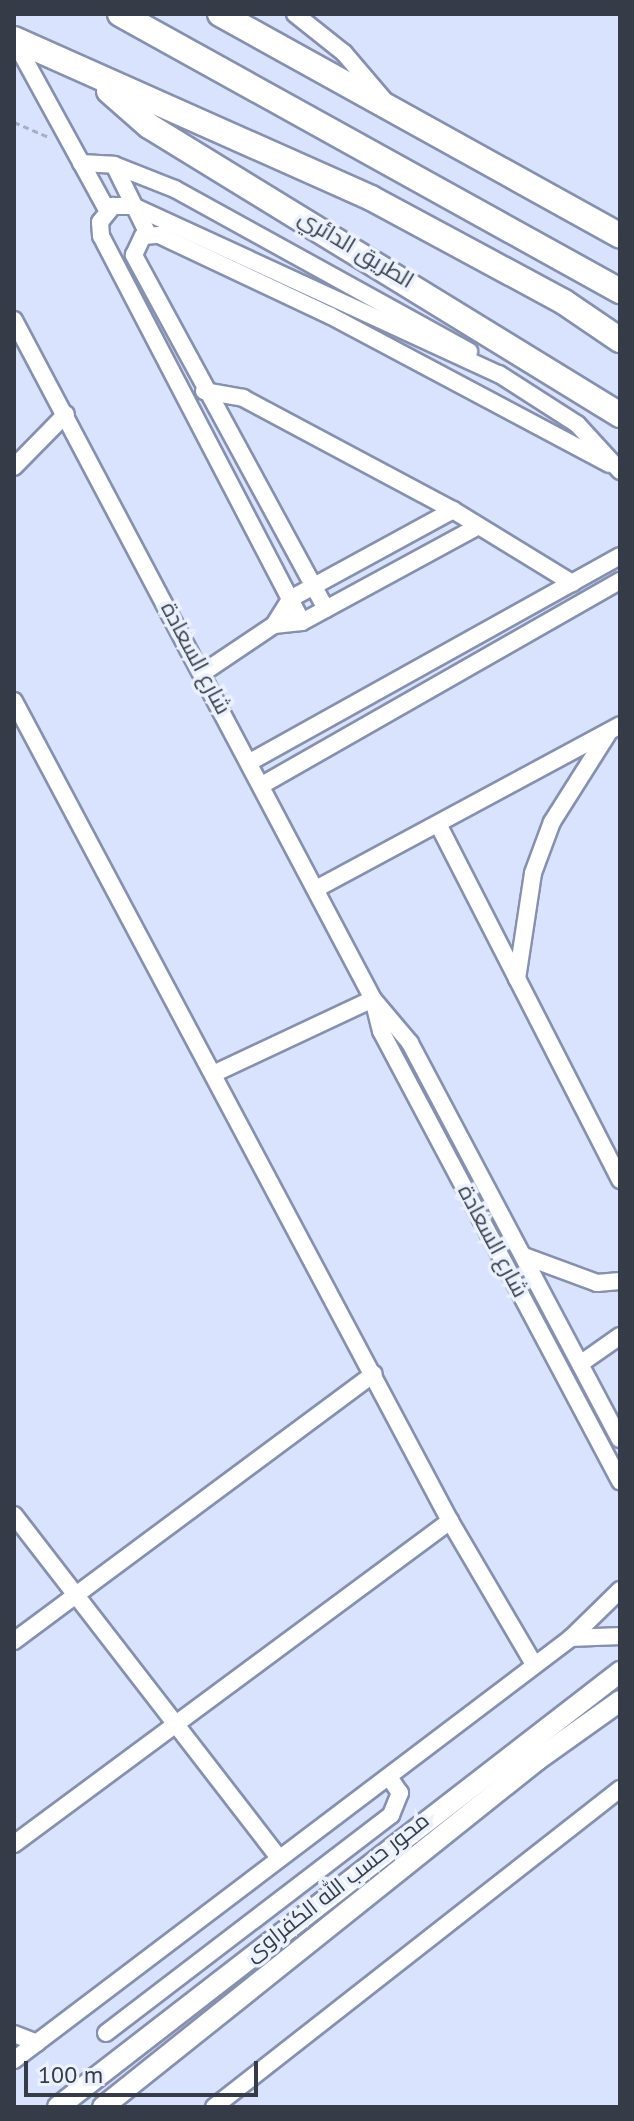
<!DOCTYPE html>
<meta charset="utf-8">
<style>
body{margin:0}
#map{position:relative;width:634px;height:2121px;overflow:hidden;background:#dae3fe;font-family:"PT Sans",Cairo,sans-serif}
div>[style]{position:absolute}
.path>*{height:3px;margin-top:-1.5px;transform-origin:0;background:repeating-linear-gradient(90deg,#a8b0c6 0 6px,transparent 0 10px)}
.roads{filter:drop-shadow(2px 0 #8690af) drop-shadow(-2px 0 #8690af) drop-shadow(0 2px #8690af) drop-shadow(0 -2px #8690af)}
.minor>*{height:16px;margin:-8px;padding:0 8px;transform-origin:8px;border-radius:8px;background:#fff}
.major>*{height:20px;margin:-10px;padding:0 10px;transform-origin:10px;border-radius:10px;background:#fff}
.highway>*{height:24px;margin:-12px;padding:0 12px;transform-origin:12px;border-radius:12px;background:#fff}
span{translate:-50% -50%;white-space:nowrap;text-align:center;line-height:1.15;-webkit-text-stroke:7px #ecf1fe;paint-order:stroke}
.street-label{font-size:22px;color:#363b48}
.frame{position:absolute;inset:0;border:16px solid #363b48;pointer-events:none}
.scale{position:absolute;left:24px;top:2061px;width:234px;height:36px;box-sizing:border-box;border:4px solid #363b48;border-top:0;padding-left:10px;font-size:24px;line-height:28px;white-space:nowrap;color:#363b48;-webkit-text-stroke:6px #ecf1fe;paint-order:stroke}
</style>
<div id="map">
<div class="path">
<i style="left:14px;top:122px;width:40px;rotate:23.4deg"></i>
</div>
<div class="roads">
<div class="minor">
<i style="left:295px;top:14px;width:63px;rotate:38.5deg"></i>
<i style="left:344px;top:53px;width:63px;rotate:49.5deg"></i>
<i style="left:14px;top:40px;width:194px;rotate:61.3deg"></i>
<i style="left:81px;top:163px;width:33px;rotate:3deg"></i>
<i style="left:114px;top:165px;width:66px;rotate:21.5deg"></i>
<i style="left:175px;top:189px;width:336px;rotate:28.9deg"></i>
<i style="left:114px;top:165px;width:77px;rotate:63.8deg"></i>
<i style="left:14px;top:320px;width:768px;rotate:62.13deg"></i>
<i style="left:373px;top:999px;width:57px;rotate:49.9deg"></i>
<i style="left:410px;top:1043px;width:448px;rotate:62.1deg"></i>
<i style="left:204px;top:391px;width:40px;rotate:10deg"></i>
<i style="left:243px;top:398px;width:238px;rotate:28.1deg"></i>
<i style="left:453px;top:510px;width:140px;rotate:31.5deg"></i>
<i style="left:14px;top:467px;width:74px;rotate:-45.5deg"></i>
<i style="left:326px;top:609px;width:403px;rotate:-118.5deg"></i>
<i style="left:134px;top:255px;width:21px;rotate:-65deg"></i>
<i style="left:143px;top:236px;width:16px;rotate:-4deg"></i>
<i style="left:159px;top:235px;width:190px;rotate:25.2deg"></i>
<i style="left:331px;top:316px;width:315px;rotate:28deg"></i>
<i style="left:302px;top:622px;width:435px;rotate:-117.5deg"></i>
<i style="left:101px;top:236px;width:14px;rotate:-94deg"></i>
<i style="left:100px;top:222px;width:21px;rotate:-51deg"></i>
<i style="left:113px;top:206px;width:20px"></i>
<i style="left:133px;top:206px;width:403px;rotate:24.7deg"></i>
<i style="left:499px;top:374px;width:93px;rotate:32.7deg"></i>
<i style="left:577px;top:424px;width:64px;rotate:47.5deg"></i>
<i style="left:274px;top:625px;width:28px;rotate:-6deg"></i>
<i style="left:302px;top:622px;width:201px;rotate:-28.5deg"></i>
<i style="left:204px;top:672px;width:84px;rotate:-33.9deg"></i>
<i style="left:274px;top:625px;width:31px;rotate:-58deg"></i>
<i style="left:290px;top:599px;width:186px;rotate:-28.6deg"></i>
<i style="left:14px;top:701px;width:929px;rotate:62deg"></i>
<i style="left:450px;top:1521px;width:166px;rotate:59.6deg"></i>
<i style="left:250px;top:762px;width:423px;rotate:-29.1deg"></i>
<i style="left:262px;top:785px;width:412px;rotate:-29.7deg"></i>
<i style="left:438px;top:824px;width:400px;rotate:62.9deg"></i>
<i style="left:316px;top:889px;width:345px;rotate:-28.3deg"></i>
<i style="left:517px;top:979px;width:107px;rotate:-81.4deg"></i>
<i style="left:533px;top:873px;width:54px;rotate:-69.6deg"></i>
<i style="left:552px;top:822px;width:103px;rotate:-57.7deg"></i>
<i style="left:373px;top:999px;width:33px;rotate:76deg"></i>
<i style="left:381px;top:1031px;width:510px;rotate:62.03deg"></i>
<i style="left:215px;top:1073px;width:174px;rotate:-25.1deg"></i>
<i style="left:524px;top:1256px;width:78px;rotate:20.3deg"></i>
<i style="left:597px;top:1283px;width:23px;rotate:-5deg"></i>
<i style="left:580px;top:1364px;width:49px;rotate:-35deg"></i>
<i style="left:14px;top:1515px;width:433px;rotate:52.3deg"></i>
<i style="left:571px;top:1638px;width:49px;rotate:-2.3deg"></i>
<i style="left:14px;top:1641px;width:448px;rotate:-36.6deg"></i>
<i style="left:14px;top:1844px;width:543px;rotate:-36.53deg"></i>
<i style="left:106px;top:2033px;width:359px;rotate:-37.4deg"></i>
<i style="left:391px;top:1815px;width:24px;rotate:-68deg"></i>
<i style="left:400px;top:1793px;width:19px;rotate:-125deg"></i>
<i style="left:14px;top:2034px;width:25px;rotate:21deg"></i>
<i style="left:14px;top:2060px;width:699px;rotate:-37.15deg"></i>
<i style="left:571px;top:1638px;width:69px;rotate:-44.4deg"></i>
<i style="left:214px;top:2107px;width:516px;rotate:-38.07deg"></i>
</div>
<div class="major">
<i style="left:58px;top:2107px;width:711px;rotate:-37.74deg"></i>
<i style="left:103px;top:2107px;width:556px;rotate:-38.64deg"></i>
<i style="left:537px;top:1760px;width:102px;rotate:-35.4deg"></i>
</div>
<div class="highway">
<i style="left:120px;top:14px;width:572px;rotate:28.99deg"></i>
<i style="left:220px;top:14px;width:457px;rotate:29deg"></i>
<i style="left:14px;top:39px;width:391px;rotate:24deg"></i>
<i style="left:371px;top:198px;width:219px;rotate:28.3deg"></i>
<i style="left:564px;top:302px;width:68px;rotate:34.2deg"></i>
<i style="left:109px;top:91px;width:53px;rotate:41.2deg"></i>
<i style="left:149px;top:126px;width:553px;rotate:31.53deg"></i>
</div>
</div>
<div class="street-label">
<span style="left:356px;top:249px;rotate:31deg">الطريق الدائري</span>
<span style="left:196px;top:658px;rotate:62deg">شارع السعادة</span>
<span style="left:493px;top:1241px;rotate:62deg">شارع السعادة</span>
<span style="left:337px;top:1887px;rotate:-38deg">محور حسب الله الكفراوى</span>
</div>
<div class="frame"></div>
<div class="scale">100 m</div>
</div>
